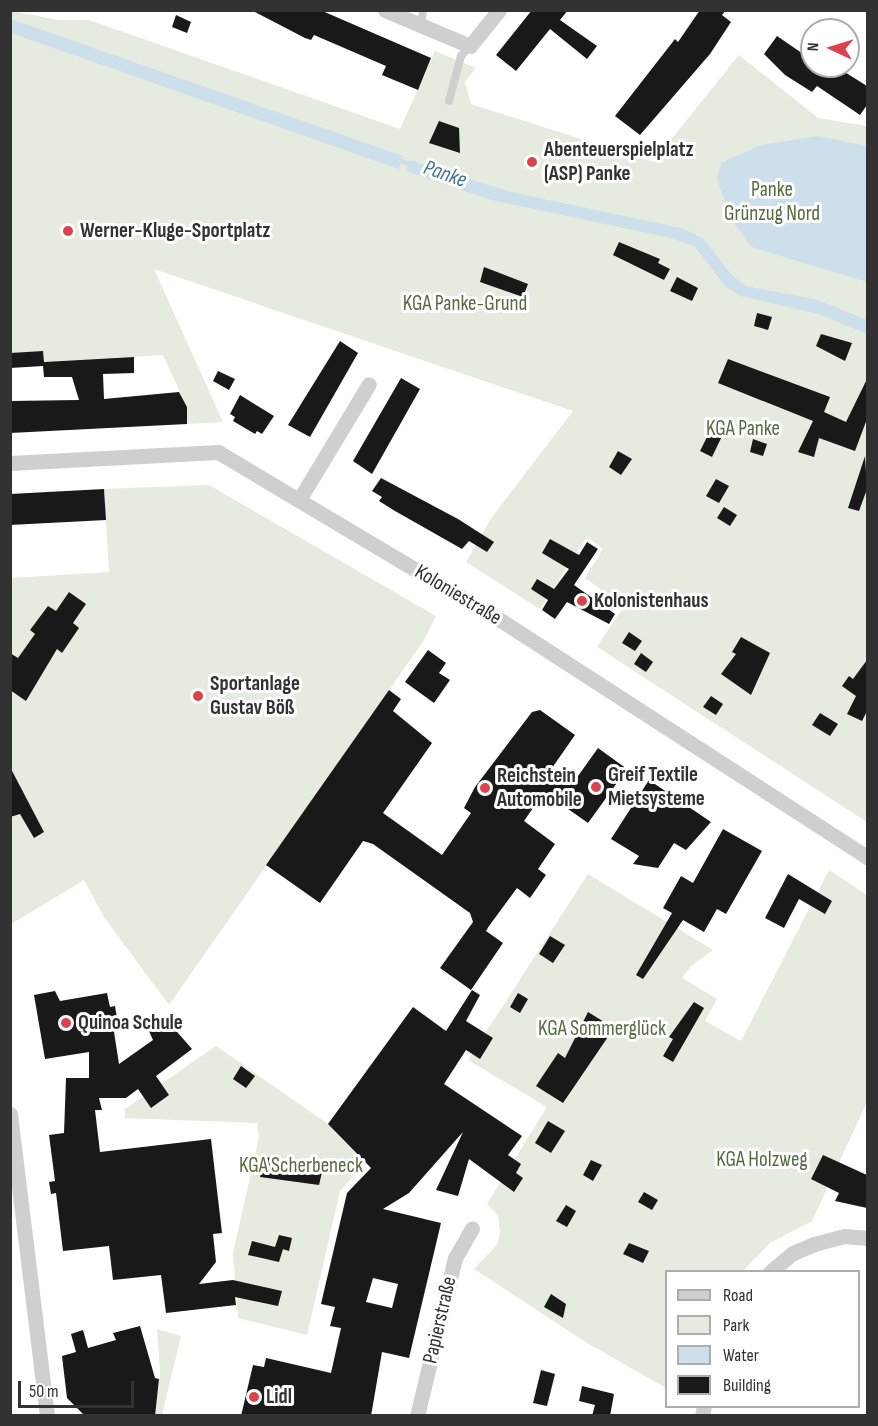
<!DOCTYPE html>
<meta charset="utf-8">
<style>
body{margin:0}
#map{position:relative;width:878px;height:1426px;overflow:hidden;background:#fff;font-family:"Sofia Sans Condensed",sans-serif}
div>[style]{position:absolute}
.green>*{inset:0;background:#e5ebdf}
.water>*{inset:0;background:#cddfea}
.stream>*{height:4.5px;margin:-2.25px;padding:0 2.25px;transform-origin:2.25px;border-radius:2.25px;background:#cddfea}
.building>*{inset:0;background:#191919}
.lane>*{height:8px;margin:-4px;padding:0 4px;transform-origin:4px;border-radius:4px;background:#cfcfcf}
.street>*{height:15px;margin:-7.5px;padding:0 7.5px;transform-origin:7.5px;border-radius:7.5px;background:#cfcfcf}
.dots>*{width:16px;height:16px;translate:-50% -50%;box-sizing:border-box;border:3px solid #fff;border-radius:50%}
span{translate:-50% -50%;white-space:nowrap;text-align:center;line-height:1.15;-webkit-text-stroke:6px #fff;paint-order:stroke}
.poi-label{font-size:21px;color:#323232;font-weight:700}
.left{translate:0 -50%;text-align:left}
.park-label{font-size:21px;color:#556c41}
.street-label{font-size:21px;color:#323232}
.water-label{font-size:22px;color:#447391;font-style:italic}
.frame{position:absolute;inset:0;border:12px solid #323232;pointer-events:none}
.legend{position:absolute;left:665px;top:1270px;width:195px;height:138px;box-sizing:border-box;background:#fff;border:2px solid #adadad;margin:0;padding:8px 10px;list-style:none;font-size:18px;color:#323232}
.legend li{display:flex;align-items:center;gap:12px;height:30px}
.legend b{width:30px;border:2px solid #adadad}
.north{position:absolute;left:800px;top:18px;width:60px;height:60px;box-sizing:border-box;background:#fff;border:2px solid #adadad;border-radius:50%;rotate:274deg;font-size:16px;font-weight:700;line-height:24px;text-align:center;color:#323232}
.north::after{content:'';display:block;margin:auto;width:21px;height:27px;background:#dc424d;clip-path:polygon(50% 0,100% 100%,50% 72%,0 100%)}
.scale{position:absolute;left:18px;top:1381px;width:116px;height:27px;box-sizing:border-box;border:3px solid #323232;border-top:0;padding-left:8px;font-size:18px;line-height:21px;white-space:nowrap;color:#323232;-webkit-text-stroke:4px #fff;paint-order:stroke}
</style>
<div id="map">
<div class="green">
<i style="clip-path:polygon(11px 11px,59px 20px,89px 20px,400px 129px,435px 51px,476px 68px,465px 82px,471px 104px,653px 162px,739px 55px,818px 118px,867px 126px,867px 822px,597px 647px,624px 606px,585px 578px,603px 549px,587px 537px,540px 609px,466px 562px,492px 517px,573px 411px,154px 269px,223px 422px,187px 424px,187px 407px,163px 355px,43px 362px,43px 351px,11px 353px)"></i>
<i style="clip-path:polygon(209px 485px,436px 616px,424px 640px,169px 1005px,104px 917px,84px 880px,11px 924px,11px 578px,109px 572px,104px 489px)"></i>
<i style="clip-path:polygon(829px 870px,867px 895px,867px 1102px,812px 1221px,770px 1243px,743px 1271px,666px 1272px,666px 1388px,587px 1343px,474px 1269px,497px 1245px,500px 1233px,498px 1216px,487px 1204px,547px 1107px,468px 1060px,588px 874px,713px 950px,691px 966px,682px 978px,717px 999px,705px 1021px,741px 1041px)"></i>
<i style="clip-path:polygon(216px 1046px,328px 1124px,365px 1164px,340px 1191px,307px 1335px,238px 1318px,233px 1253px,259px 1137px,257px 1123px,125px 1118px,125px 1109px)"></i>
<i style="clip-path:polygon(157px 1329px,181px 1336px,162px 1415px,155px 1416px,160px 1372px)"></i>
</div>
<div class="water">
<i style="clip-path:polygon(11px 19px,403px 156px,399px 169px,11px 33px)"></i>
<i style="clip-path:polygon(818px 136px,867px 146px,867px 282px,751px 247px,730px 217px,717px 179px,721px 163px,761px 145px)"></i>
<i style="clip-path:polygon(410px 160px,511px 192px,681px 228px,703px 238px,731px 274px,746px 286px,818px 300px,867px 320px,867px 334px,818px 314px,741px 296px,726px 287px,695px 247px,671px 238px,491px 200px,406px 171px)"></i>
</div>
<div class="stream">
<i style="left:396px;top:159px;width:19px;rotate:18deg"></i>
</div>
<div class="building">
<i style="clip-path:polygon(251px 10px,320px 10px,431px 58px,418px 90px,382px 75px,386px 66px,314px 35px,311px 40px,305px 38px)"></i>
<i style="clip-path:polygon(532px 10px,568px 10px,560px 20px,597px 46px,587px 59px,550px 29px,516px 71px,496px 55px)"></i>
<i style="clip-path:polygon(700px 10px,726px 10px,722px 15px,731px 22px,710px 54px,640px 135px,615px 116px,675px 39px,678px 42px)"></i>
<i style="clip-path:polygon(176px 15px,191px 22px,187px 33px,172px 27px)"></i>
<i style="clip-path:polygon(777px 36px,812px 60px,812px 66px,827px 71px,835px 66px,867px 86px,867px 105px,860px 115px,817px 86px,812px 92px,785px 75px,764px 54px)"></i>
<i style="clip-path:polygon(439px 121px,459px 128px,460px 153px,429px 143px)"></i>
<i style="clip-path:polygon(619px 242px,660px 259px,658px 263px,670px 269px,664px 280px,613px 255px)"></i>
<i style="clip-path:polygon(484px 267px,528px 284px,523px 297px,480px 282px)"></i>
<i style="clip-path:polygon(677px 277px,698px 288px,692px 301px,670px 291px)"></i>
<i style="clip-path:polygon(757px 313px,772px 317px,768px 330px,754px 326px)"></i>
<i style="clip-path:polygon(821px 334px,852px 343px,845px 361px,816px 346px)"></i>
<i style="clip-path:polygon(340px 341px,358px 353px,310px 437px,288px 425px)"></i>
<i style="clip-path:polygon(43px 351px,44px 362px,134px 357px,134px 373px,103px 374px,104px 399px,179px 392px,187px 407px,187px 424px,10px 433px,10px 401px,79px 400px,72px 377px,44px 377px,43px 366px,10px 368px,10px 353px)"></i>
<i style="clip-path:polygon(728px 359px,830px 397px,824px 412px,846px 422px,867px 379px,867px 419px,855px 451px,819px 438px,814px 457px,798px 452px,813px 421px,718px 383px)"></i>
<i style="clip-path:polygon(218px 371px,235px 379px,229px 390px,213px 381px)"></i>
<i style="clip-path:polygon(401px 378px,420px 389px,372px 474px,353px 461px)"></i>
<i style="clip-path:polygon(240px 395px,274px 416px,262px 434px,257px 431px,255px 434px,233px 421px,235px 417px,230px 414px)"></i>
<i style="clip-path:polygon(712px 427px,724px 432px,712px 457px,700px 451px)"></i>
<i style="clip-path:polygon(753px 439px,767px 444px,763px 456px,750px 452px)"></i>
<i style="clip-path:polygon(618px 451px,632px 459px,621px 475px,609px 467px)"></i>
<i style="clip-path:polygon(865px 456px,867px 489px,859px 511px,848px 508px)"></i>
<i style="clip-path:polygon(381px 478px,458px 519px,494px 542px,487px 552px,469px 541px,462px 549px,395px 511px,379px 501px,382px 497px,372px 491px)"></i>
<i style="clip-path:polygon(716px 479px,729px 486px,719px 503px,706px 496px)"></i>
<i style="clip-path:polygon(104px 489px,106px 520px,10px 525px,10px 494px)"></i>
<i style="clip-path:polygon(724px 507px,737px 515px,730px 526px,717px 518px)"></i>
<i style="clip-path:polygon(550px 539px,579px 555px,587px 542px,598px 549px,574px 585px,615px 614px,609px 624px,567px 602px,555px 619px,542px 610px,548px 600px,531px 589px,537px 579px,554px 589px,569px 569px,542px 553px)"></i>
<i style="clip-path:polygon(69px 592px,86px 604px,73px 623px,79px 628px,62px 653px,57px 649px,26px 701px,10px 690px,10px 653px,18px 658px,35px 634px,30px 630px,48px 606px,56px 611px)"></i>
<i style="clip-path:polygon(629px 632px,642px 641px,635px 651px,622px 643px)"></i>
<i style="clip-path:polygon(741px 637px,770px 653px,751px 695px,721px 674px,736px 654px,732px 652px)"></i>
<i style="clip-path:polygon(428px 650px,446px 663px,439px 673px,450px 680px,434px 703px,405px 682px)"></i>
<i style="clip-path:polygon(641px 653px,653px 662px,646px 672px,634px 664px)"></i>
<i style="clip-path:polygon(867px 660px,867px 711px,862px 721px,847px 714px,856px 696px,842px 686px,849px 676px,853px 679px)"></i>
<i style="clip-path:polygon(389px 690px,401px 699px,393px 711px,432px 743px,383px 813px,442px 855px,471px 813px,464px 808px,475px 787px,532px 712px,540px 710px,575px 735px,552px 768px,573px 783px,598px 748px,627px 769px,588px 823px,544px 792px,524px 821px,555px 844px,538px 869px,546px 875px,530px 898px,517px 888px,489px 926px,486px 931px,503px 943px,471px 990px,440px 968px,473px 922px,470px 913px,373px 844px,363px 841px,320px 903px,266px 865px)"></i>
<i style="clip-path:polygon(711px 696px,723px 704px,716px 715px,703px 707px)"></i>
<i style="clip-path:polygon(820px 713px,838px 724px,830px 736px,812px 725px)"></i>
<i style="clip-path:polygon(10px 767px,44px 832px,34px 838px,20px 814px,10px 817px)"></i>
<i style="clip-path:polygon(649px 780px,711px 822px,686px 850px,674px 843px,658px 868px,633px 864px,639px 856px,611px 839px)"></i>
<i style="clip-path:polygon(723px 829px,762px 851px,726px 914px,717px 909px,704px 932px,683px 920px,643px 979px,636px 975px,672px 913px,663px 908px,681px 876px,693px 883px)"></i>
<i style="clip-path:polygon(788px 874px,832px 901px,825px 914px,799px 899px,784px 928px,765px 918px)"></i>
<i style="clip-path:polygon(550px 936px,565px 945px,553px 963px,539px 954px)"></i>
<i style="clip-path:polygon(evenodd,472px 990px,480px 995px,466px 1021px,493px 1038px,480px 1059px,466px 1050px,444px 1084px,522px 1136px,508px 1155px,521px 1164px,516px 1173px,523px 1178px,514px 1192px,469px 1159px,458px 1196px,436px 1190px,463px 1132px,409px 1193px,383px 1209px,441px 1223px,409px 1358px,382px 1352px,371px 1416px,241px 1416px,253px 1365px,264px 1367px,266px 1358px,331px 1373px,341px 1328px,330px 1326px,335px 1307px,321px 1304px,347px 1193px,371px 1168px,328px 1124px,413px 1007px,446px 1031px,472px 990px,373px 1278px,398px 1284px,392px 1308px,366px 1302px,373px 1278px)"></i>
<i style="clip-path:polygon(55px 991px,60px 1001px,107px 993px,110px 1007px,115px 1006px,117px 1018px,112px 1019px,119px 1064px,153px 1040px,148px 1029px,164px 1017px,192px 1049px,156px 1076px,169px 1095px,151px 1108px,138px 1089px,126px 1098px,99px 1098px,102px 1110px,95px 1110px,100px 1152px,211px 1139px,222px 1233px,213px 1234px,216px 1262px,199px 1284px,233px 1280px,282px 1291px,278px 1306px,235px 1297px,236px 1305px,166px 1313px,161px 1275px,113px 1280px,109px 1246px,63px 1251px,56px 1193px,51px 1194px,49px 1182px,55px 1181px,49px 1135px,64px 1133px,66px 1078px,89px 1078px,89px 1052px,45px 1059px,34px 995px)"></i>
<i style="clip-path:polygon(518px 993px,528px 999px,520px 1013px,510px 1007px)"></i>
<i style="clip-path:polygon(694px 1002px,704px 1008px,673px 1062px,663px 1056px,673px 1039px,669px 1037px)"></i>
<i style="clip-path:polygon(588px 1012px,614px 1028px,563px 1103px,536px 1086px,558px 1053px,565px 1058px)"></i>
<i style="clip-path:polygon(241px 1066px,255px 1076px,246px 1088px,233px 1079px)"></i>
<i style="clip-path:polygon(548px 1121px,565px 1131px,551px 1153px,535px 1143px)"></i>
<i style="clip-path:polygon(823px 1155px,867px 1175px,867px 1208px,835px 1201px,839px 1193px,811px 1179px)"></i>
<i style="clip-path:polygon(273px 1157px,323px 1168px,319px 1185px,260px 1177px,264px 1158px)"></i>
<i style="clip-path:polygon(591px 1160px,602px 1165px,593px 1181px,583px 1175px)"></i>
<i style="clip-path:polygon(644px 1192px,658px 1200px,652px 1210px,638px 1202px)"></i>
<i style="clip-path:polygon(566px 1205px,576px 1211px,567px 1227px,556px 1221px)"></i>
<i style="clip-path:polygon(279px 1235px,292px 1238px,289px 1251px,276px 1247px,283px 1249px,279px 1262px,248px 1255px,252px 1241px,275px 1247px)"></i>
<i style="clip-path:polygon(629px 1243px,649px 1251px,643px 1263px,623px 1254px)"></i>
<i style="clip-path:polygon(551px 1294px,566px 1304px,563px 1318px,544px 1307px)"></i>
<i style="clip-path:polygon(140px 1326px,155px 1378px,159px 1379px,155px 1416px,85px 1416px,67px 1398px,62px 1356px,76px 1352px,71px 1334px,83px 1330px,88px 1348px,116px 1340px,113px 1333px)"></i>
<i style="clip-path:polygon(541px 1370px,555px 1374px,547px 1406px,533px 1403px)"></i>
<i style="clip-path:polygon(582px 1386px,614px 1394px,610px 1416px,592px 1416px,595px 1405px,579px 1401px)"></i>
</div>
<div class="lane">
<i style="left:421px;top:26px;width:16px;rotate:-83deg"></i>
<i style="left:449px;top:101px;width:47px;rotate:-75.1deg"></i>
<i style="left:461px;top:56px;width:13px;rotate:-48deg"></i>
</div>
<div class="street">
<i style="left:385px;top:10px;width:92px;rotate:23deg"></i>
<i style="left:470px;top:46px;width:46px;rotate:-51.1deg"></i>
<i style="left:10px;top:463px;width:208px;rotate:-3deg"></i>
<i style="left:218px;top:452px;width:330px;rotate:30.8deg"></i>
<i style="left:502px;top:621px;width:436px;rotate:32.9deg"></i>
<i style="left:299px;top:500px;width:135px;rotate:-58.9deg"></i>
<i style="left:10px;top:1114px;width:304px;rotate:83deg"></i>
<i style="left:770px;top:1272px;width:30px;rotate:-40deg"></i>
<i style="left:793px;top:1253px;width:23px;rotate:-23deg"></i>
<i style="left:814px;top:1244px;width:31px;rotate:-15deg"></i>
<i style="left:844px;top:1236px;width:24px;rotate:5deg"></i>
<i style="left:417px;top:1416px;width:163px;rotate:-76.5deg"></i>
<i style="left:455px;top:1258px;width:34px;rotate:-60deg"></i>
<i style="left:702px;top:1416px;width:10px;rotate:-79deg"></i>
</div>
<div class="dots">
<i style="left:532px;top:162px;background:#dc424d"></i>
<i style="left:68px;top:231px;background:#dc424d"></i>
<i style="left:582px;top:601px;background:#dc424d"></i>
<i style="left:198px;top:696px;background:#dc424d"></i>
<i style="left:596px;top:787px;background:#dc424d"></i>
<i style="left:485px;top:788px;background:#dc424d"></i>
<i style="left:66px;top:1023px;background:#dc424d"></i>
<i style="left:254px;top:1397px;background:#dc424d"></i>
</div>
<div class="poi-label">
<span class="left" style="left:544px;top:162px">Abenteuerspielplatz<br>(ASP) Panke</span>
<span class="left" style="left:80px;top:231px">Werner-Kluge-Sportplatz</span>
<span class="left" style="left:594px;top:601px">Kolonistenhaus</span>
<span class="left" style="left:210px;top:696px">Sportanlage<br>Gustav Böß</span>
<span class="left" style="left:608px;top:787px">Greif Textile<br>Mietsysteme</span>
<span class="left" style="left:497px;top:788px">Reichstein<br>Automobile</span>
<span class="left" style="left:78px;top:1023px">Quinoa Schule</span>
<span class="left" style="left:266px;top:1397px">Lidl</span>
</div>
<div class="park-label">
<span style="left:772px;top:202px">Panke<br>Grünzug Nord</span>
<span style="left:465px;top:304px">KGA Panke-Grund</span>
<span style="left:743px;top:429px">KGA Panke</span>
<span style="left:602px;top:1029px">KGA Sommerglück</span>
<span style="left:762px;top:1160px">KGA Holzweg</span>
<span style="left:301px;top:1166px">KGA Scherbeneck</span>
</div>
<div class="street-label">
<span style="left:458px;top:595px;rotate:31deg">Koloniestraße</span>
<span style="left:440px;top:1320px;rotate:-77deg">Papierstraße</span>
</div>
<div class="water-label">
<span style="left:445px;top:174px;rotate:19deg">Panke</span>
</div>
<div class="frame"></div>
<ul class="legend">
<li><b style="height:8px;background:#cfcfcf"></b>Road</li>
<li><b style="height:16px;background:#e5ebdf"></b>Park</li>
<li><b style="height:16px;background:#cddfea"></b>Water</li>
<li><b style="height:16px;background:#191919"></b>Building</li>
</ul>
<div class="north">N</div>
<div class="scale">50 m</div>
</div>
